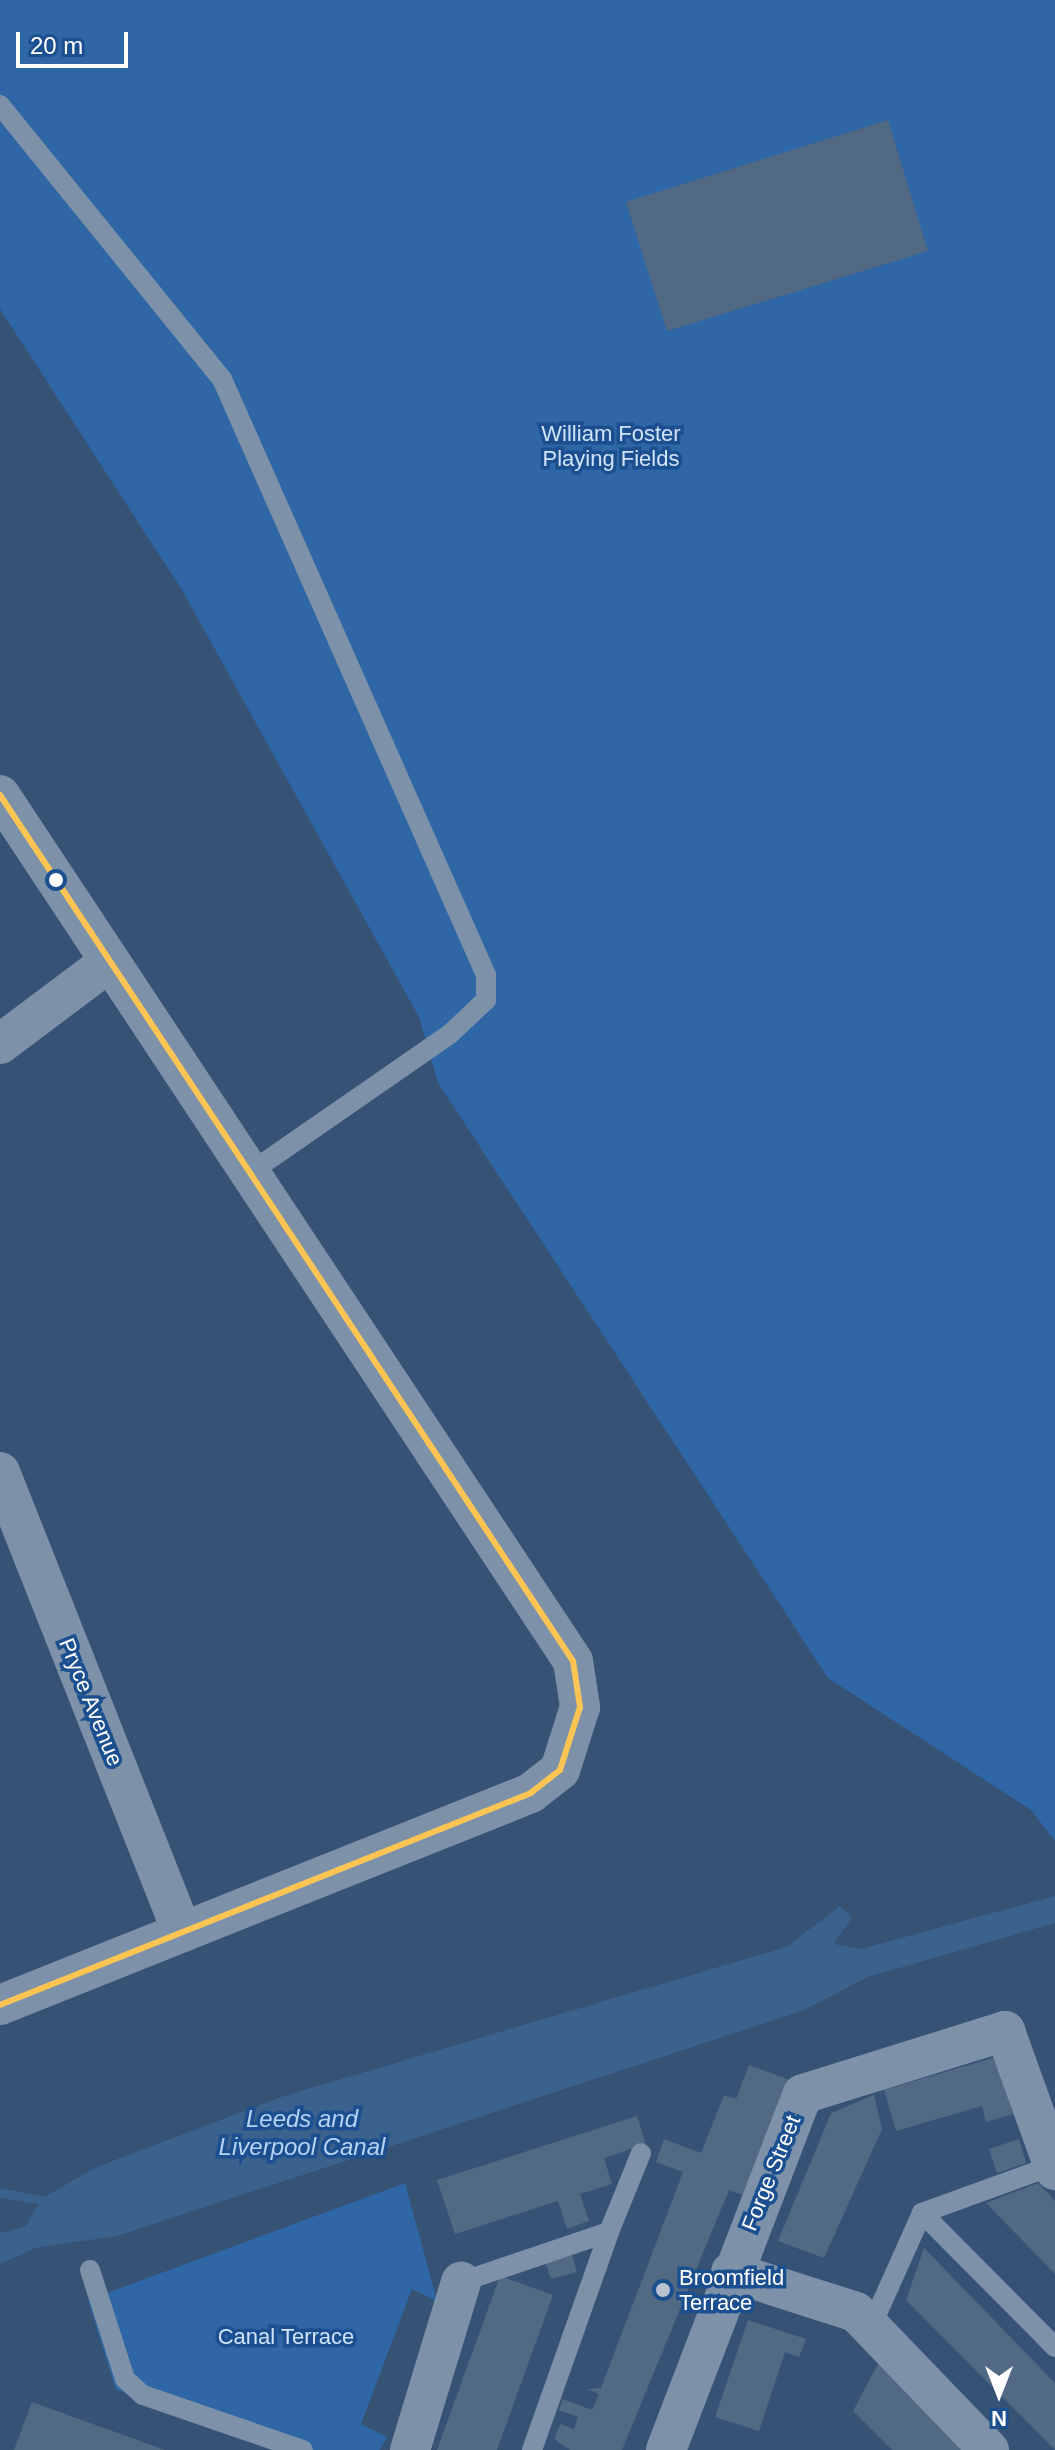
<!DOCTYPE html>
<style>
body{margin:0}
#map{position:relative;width:1055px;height:2450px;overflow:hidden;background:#365274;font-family:Arial,sans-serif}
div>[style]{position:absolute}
.green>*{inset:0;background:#2f66a5}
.water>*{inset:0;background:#3b618d}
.building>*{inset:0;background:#526984}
.lane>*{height:20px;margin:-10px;padding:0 10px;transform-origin:10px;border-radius:10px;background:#7d92a8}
.street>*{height:40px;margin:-20px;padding:0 20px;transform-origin:20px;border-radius:20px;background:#7d92a8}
.bus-1>*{height:6px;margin:-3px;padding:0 3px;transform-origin:3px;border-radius:3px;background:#fcc553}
.dots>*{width:22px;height:22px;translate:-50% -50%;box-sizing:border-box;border:4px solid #1b4f8f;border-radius:50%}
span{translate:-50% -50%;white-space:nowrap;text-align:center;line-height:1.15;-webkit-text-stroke:7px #1b4f8f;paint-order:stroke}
.park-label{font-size:22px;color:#cfe3fa}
.street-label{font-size:22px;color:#fff}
.poi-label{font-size:22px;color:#fff}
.left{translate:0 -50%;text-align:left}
.water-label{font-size:24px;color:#b5d3f5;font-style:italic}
.north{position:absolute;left:959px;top:2354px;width:80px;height:80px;-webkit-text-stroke:6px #1b4f8f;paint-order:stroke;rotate:180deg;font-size:22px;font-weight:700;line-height:32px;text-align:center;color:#fff}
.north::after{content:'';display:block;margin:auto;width:28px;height:36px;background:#fff;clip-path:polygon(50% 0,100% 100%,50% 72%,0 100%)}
.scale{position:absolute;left:16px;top:32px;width:112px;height:36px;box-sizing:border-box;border:4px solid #fff;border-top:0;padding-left:10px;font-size:24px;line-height:28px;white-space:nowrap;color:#fff;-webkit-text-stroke:6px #1b4f8f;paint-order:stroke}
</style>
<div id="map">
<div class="green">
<i style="clip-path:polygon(0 0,1055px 0,1055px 1841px,1031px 1810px,828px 1678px,438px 1083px,419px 1017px,182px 590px,0 309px)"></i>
<i style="clip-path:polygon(405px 2183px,437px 2301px,412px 2289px,361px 2424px,387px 2437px,380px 2450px,312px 2450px,116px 2390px,88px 2300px)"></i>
</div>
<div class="water">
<i style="clip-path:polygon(1055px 1896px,1055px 1923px,868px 1977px,802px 2011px,117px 2236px,35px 2248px,0 2264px,0 2233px,26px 2226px,38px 2204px,0 2198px,0 2188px,45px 2197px,94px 2168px,281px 2097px,786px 1947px,840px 1906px,852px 1918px,834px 1944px,861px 1949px)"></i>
</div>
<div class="building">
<i style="clip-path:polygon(888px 120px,928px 251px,667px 331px,626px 202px)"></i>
<i style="clip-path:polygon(996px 2057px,1013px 2114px,986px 2122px,982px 2106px,896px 2131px,884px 2090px)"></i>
<i style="clip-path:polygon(749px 2065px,790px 2080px,745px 2196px,729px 2190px,622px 2450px,570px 2450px,554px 2439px,560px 2424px,574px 2429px,578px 2417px,559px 2410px,563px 2399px,592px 2410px,599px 2394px,587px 2389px,601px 2388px,683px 2172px,656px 2162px,664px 2139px,701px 2153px,724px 2095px,736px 2099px)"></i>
<i style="clip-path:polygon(874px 2095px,882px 2129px,824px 2258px,778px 2241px,831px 2113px)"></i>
<i style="clip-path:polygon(637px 2116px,646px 2144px,604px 2158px,612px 2184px,580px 2194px,589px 2221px,567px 2229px,558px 2201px,455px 2234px,437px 2180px)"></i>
<i style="clip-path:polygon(1019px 2139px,1026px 2163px,997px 2173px,989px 2149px)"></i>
<i style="clip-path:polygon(1038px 2183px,1055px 2201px,1055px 2274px,986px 2203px)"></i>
<i style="clip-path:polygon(924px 2248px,1055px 2383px,1055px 2450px,906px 2300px)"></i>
<i style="clip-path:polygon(572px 2255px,577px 2272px,551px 2279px,545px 2262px)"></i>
<i style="clip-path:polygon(500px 2276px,553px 2295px,497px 2450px,437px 2450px)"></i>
<i style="clip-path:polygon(748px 2320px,806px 2339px,799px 2357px,785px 2352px,759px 2431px,715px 2417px)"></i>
<i style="clip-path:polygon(880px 2360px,969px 2450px,892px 2450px,853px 2411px)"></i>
<i style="clip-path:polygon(32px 2402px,165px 2450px,14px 2450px)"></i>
</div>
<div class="lane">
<i style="left:0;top:105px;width:353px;rotate:51deg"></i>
<i style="left:222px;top:379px;width:652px;rotate:66.11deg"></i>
<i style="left:486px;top:975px;width:25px;rotate:90deg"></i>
<i style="left:486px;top:1000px;width:50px;rotate:136.6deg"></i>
<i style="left:450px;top:1034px;width:248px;rotate:145.3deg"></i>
<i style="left:922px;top:2213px;width:189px;rotate:45.2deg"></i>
<i style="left:90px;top:2270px;width:114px;rotate:72.2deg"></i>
<i style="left:125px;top:2379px;width:24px;rotate:42deg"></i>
<i style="left:143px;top:2395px;width:169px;rotate:19deg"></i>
<i style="left:461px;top:2282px;width:156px;rotate:-18.7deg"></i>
<i style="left:609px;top:2232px;width:85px;rotate:-67.9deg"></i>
<i style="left:871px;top:2327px;width:125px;rotate:-65.9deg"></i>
<i style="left:922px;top:2213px;width:137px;rotate:-20deg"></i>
<i style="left:532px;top:2450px;width:231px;rotate:-70.5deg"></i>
</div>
<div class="street">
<i style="left:0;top:795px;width:1038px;rotate:56.51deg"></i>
<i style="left:573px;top:1661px;width:47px;rotate:81.3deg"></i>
<i style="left:580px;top:1707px;width:66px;rotate:107.6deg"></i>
<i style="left:560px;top:1770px;width:37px;rotate:142deg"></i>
<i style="left:531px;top:1793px;width:572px;rotate:158.24deg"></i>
<i style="left:0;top:1044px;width:135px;rotate:-36.9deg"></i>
<i style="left:0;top:1472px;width:495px;rotate:68.4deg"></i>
<i style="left:731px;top:2272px;width:131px;rotate:17.7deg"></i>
<i style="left:856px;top:2312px;width:192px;rotate:46.1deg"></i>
<i style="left:410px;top:2450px;width:176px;rotate:-73.1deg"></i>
<i style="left:666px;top:2450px;width:381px;rotate:-69deg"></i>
<i style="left:803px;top:2094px;width:212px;rotate:-17.3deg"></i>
<i style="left:1005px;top:2031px;width:148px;rotate:70.2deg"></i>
</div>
<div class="bus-1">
<i style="left:0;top:795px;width:1038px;rotate:56.51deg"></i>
<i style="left:573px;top:1661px;width:47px;rotate:81.3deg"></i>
<i style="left:580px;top:1707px;width:66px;rotate:107.6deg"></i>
<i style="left:560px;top:1770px;width:37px;rotate:142deg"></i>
<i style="left:531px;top:1793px;width:572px;rotate:158.24deg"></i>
</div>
<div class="dots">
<i style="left:56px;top:880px;background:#fff"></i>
<i style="left:663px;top:2290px;background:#b9c2ce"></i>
</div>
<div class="park-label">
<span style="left:611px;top:446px">William Foster<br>Playing Fields</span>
<span style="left:286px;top:2337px">Canal Terrace</span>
</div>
<div class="street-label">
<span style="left:91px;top:1702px;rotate:68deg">Pryce Avenue</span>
<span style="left:771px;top:2173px;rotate:-68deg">Forge Street</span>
</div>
<div class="poi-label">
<span class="left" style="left:679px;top:2290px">Broomfield<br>Terrace</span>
</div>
<div class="water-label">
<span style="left:302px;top:2133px">Leeds and<br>Liverpool Canal</span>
</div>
<div class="north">N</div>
<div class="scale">20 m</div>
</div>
